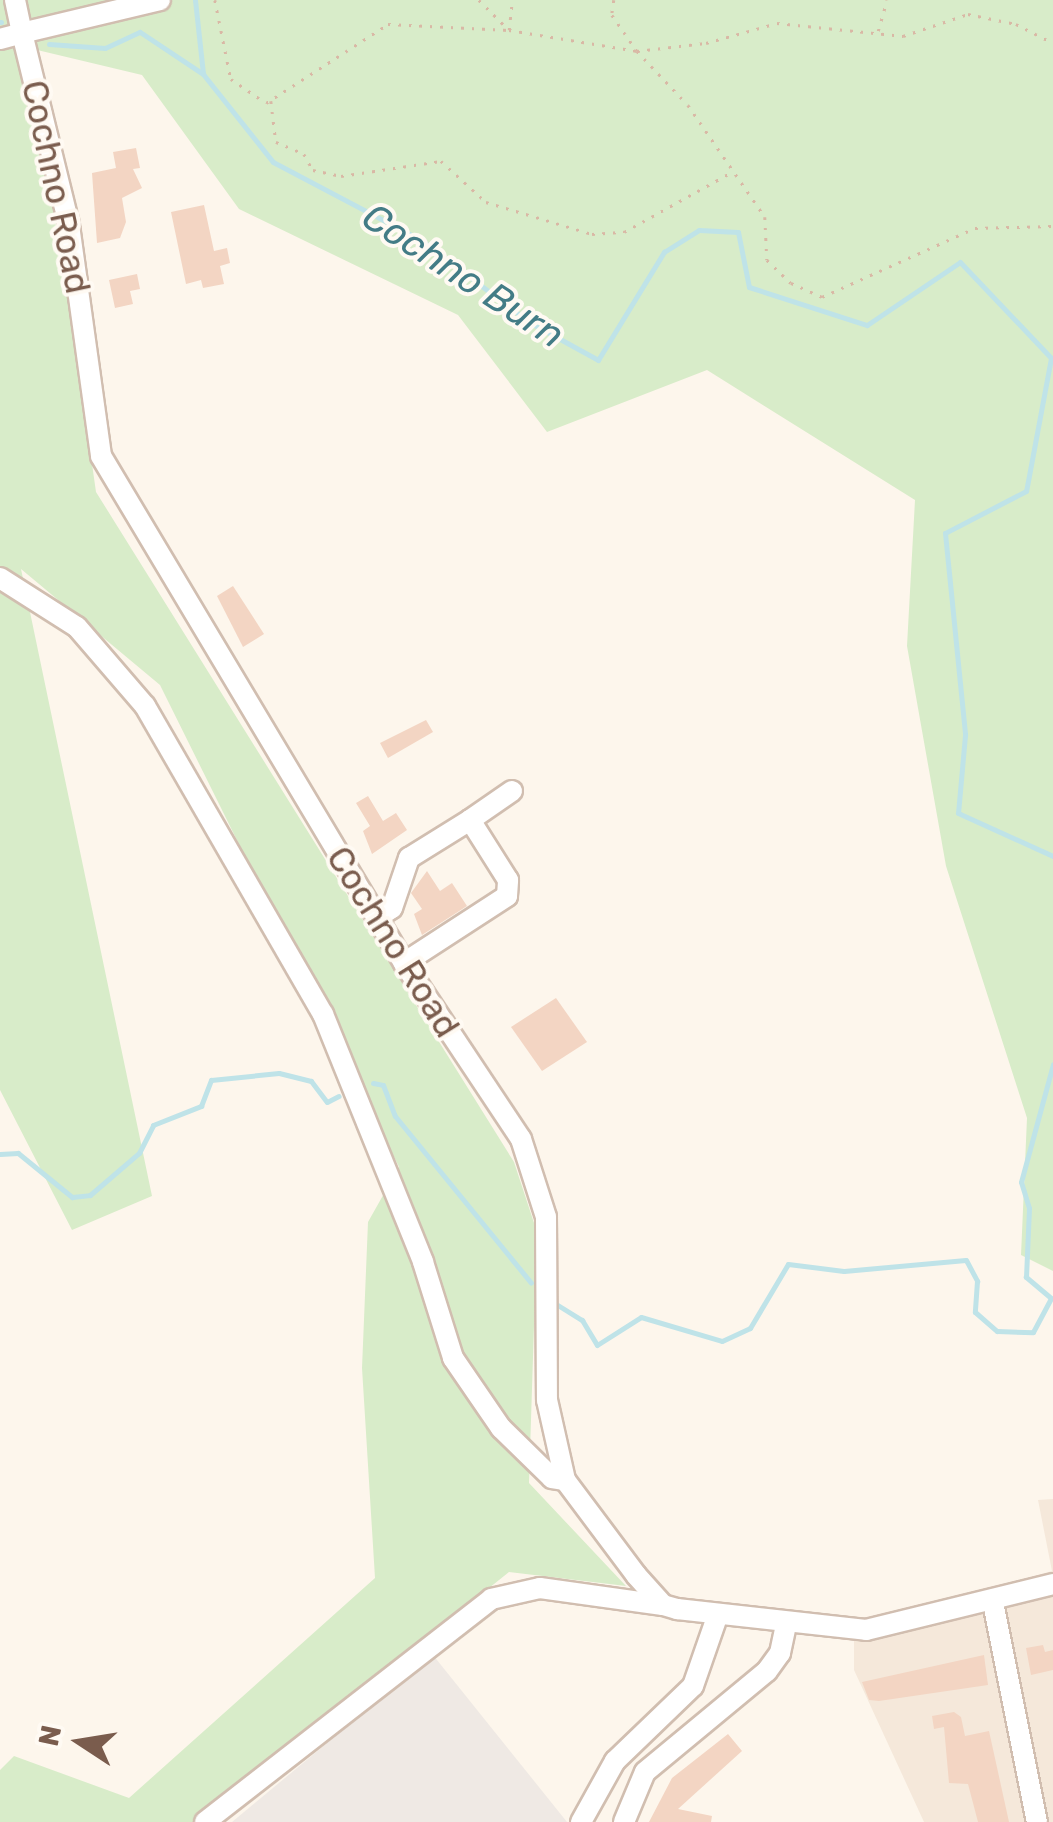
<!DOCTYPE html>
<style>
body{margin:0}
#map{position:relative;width:1053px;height:1822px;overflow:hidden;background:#fdf6ec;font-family:Rubik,sans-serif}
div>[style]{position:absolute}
.residential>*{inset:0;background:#f5e8da}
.industrial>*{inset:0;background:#efe9e4}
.green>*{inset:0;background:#d8ecc9}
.stream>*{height:5px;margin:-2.5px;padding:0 2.5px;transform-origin:2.5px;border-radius:2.5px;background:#bfe3e8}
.building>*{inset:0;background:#f3d5c3}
.path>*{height:2.5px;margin-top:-1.25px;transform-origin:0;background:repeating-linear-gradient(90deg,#d9b8a5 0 2.5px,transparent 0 10.5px)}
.roads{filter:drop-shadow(2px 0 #d1beb0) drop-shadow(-2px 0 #d1beb0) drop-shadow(0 2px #d1beb0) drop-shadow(0 -2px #d1beb0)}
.minor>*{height:20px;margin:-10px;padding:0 10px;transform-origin:10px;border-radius:10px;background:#fff}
span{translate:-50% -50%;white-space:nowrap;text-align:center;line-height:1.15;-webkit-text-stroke:8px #fffaf3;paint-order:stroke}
.street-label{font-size:35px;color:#7a5c4d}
.water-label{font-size:38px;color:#437c86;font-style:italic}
.north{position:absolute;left:30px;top:1692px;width:100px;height:100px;-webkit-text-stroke:8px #fffaf3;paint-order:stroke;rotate:282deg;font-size:28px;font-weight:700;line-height:40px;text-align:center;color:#7a5c4d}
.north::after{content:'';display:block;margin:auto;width:35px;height:45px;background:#7a5c4d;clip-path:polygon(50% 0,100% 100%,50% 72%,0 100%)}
</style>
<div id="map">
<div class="residential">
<i style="clip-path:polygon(1053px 1499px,1053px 1822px,924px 1822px,854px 1670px,854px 1627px,1052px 1571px,1038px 1500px)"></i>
</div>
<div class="industrial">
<i style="clip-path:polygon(433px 1655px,567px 1822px,232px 1822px)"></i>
</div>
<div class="green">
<i style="clip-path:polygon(0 0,1053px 0,1053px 1271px,1021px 1255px,1027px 1118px,946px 866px,907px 646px,915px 500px,707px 370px,547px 432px,458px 315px,239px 209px,142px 75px,33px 49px,96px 492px,514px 1162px,537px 1232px,529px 1483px,626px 1586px,509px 1572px,197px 1822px,0 1822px,0 1770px,14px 1756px,129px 1798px,375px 1578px,362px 1368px,368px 1222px,399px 1167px,160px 685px,21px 569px,152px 1196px,72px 1230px,0 1090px)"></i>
</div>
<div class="stream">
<i style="left:195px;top:0;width:74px;rotate:83.8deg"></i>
<i style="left:0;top:22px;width:1px"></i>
<i style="left:49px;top:44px;width:56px;rotate:4.1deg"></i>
<i style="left:105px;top:48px;width:38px;rotate:-25deg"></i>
<i style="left:140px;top:32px;width:76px;rotate:33.7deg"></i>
<i style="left:203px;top:74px;width:112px;rotate:51.5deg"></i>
<i style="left:273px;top:162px;width:167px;rotate:27.8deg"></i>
<i style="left:421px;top:240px;width:136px;rotate:37.2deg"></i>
<i style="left:529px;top:322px;width:79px;rotate:28.8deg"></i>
<i style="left:598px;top:360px;width:127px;rotate:-58.6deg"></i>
<i style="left:664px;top:252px;width:41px;rotate:-32.2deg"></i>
<i style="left:699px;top:230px;width:39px;rotate:3deg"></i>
<i style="left:738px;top:232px;width:56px;rotate:78.7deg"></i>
<i style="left:749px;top:287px;width:124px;rotate:17.9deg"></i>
<i style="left:867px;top:325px;width:112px;rotate:-34.1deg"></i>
<i style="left:960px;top:262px;width:132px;rotate:46.5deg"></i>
<i style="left:1051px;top:358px;width:135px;rotate:100.6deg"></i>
<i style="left:1026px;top:491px;width:91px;rotate:152.6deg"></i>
<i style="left:945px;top:533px;width:203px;rotate:84.3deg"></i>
<i style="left:965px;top:735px;width:78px;rotate:95.1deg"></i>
<i style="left:958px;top:813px;width:104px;rotate:24.4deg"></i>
<i style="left:373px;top:1083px;width:10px;rotate:11deg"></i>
<i style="left:383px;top:1085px;width:33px;rotate:69deg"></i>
<i style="left:395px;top:1116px;width:215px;rotate:50.8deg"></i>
<i style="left:0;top:1154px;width:18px;rotate:-3deg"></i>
<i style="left:18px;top:1153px;width:70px;rotate:39.2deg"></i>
<i style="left:72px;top:1197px;width:18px;rotate:-6deg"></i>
<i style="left:90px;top:1195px;width:65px;rotate:-40.6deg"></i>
<i style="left:139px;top:1153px;width:31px;rotate:-63deg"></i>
<i style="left:153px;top:1125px;width:52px;rotate:-21.6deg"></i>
<i style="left:201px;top:1106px;width:28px;rotate:-69deg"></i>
<i style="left:211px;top:1080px;width:68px;rotate:-5.9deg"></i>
<i style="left:279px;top:1073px;width:33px;rotate:14deg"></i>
<i style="left:311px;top:1081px;width:26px;rotate:53deg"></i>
<i style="left:327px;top:1102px;width:13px;rotate:-27deg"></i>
<i style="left:556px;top:1304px;width:31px;rotate:32deg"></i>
<i style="left:582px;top:1320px;width:29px;rotate:59deg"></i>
<i style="left:597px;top:1345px;width:52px;rotate:-32.5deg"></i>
<i style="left:641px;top:1317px;width:84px;rotate:16.5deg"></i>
<i style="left:722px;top:1341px;width:31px;rotate:-25deg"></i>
<i style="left:750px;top:1328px;width:74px;rotate:-59.3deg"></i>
<i style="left:788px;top:1264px;width:56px;rotate:7.1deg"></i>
<i style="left:844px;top:1271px;width:122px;rotate:-5.2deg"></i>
<i style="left:966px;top:1260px;width:24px;rotate:62deg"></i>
<i style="left:977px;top:1281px;width:31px;rotate:94deg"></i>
<i style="left:975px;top:1312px;width:29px;rotate:41deg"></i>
<i style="left:997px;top:1331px;width:36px;rotate:2deg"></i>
<i style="left:1033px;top:1332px;width:38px;rotate:-62deg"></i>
<i style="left:1051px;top:1298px;width:33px;rotate:-140deg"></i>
<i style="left:1026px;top:1277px;width:69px;rotate:-87.5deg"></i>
<i style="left:1029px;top:1208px;width:27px;rotate:-107deg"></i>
<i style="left:1021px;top:1182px;width:122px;rotate:-74.8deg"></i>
</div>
<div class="building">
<i style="clip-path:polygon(136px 148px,140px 168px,133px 169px,142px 188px,122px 198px,126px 222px,120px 238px,97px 243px,92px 173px,116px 168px,113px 152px)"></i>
<i style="clip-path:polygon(204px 205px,214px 251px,227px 248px,230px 263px,220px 266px,224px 284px,203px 288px,201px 280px,186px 284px,171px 212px)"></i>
<i style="clip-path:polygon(137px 274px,140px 289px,130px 291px,133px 304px,115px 308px,109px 280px)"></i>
<i style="clip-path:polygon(233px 586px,264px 634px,243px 647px,217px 596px)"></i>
<i style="clip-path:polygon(426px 720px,433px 732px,388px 758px,380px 743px)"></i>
<i style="clip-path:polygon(368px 796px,383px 821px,396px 813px,407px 830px,372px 854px,363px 831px,370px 826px,356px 803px)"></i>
<i style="clip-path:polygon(427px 871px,440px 891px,452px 883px,467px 906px,422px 935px,414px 914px,422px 909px,411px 893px)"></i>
<i style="clip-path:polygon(556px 998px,587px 1042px,542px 1071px,511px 1027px)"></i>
<i style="clip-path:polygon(1043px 1645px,1045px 1652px,1053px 1650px,1053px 1670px,1031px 1675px,1026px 1648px)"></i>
<i style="clip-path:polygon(984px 1655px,988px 1685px,879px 1701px,869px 1700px,862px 1682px)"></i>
<i style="clip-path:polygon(954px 1712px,961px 1717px,965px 1736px,989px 1731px,1009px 1822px,978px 1822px,968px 1784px,949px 1783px,944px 1727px,934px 1729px,932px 1716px)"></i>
<i style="clip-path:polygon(728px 1734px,742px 1751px,678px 1809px,712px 1816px,711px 1822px,649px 1822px,672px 1778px)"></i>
</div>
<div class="path">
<i style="left:215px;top:0;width:81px;rotate:78.6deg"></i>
<i style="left:231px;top:79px;width:42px;rotate:34.4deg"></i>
<i style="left:266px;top:103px;width:145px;rotate:-32.9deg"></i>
<i style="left:388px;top:24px;width:121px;rotate:2.8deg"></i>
<i style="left:509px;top:30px;width:30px;rotate:-84deg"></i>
<i style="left:479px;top:0;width:42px;rotate:45deg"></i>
<i style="left:509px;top:30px;width:130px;rotate:9.3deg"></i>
<i style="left:637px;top:51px;width:69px;rotate:-6.6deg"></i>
<i style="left:706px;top:43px;width:74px;rotate:-15.7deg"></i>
<i style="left:777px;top:23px;width:127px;rotate:5.9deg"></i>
<i style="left:903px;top:36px;width:69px;rotate:-18.7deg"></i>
<i style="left:968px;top:14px;width:49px;rotate:11.8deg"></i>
<i style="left:1016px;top:24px;width:42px;rotate:27.2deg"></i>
<i style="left:614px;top:0;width:15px;rotate:98deg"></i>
<i style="left:612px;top:15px;width:44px;rotate:55.2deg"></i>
<i style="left:637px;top:51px;width:74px;rotate:46.6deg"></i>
<i style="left:688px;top:105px;width:136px;rotate:55.5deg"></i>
<i style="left:765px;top:217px;width:43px;rotate:87.3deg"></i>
<i style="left:767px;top:260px;width:33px;rotate:44deg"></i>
<i style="left:791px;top:283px;width:34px;rotate:24deg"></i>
<i style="left:822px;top:297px;width:168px;rotate:-24.3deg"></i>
<i style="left:975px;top:228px;width:78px;rotate:-1.5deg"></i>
<i style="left:878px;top:31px;width:32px;rotate:-74deg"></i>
<i style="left:271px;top:101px;width:41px;rotate:83deg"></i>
<i style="left:276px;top:142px;width:30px;rotate:23deg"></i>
<i style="left:304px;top:154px;width:18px;rotate:61deg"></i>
<i style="left:313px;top:170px;width:29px;rotate:12deg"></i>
<i style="left:341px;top:176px;width:101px;rotate:-8.5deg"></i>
<i style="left:441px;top:161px;width:61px;rotate:42.3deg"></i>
<i style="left:486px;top:202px;width:111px;rotate:16.8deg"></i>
<i style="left:592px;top:234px;width:32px;rotate:-4deg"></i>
<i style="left:624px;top:232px;width:121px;rotate:-29.1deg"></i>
</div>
<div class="roads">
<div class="minor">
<i style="left:160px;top:0;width:142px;rotate:166.6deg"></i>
<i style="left:22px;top:33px;width:198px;rotate:76.2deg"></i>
<i style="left:69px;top:225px;width:233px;rotate:82.1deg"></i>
<i style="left:101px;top:456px;width:591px;rotate:59.14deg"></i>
<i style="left:404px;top:963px;width:211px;rotate:56.4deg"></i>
<i style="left:521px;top:1139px;width:82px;rotate:72.2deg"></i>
<i style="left:546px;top:1217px;width:183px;rotate:89.7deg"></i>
<i style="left:547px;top:1400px;width:82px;rotate:77.3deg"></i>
<i style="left:565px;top:1480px;width:119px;rotate:53.2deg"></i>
<i style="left:636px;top:1575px;width:40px;rotate:48deg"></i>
<i style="left:663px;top:1605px;width:15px;rotate:16deg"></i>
<i style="left:677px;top:1609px;width:190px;rotate:6.3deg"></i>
<i style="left:866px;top:1630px;width:193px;rotate:-13.8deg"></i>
<i style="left:0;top:39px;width:23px;rotate:-15deg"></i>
<i style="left:22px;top:33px;width:34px;rotate:-102deg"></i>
<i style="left:0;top:578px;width:91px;rotate:32.5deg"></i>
<i style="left:77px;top:627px;width:104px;rotate:49.3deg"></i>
<i style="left:145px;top:706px;width:356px;rotate:60deg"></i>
<i style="left:323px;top:1014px;width:267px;rotate:68deg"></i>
<i style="left:423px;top:1262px;width:101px;rotate:72.6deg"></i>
<i style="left:453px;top:1358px;width:85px;rotate:55.6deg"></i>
<i style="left:501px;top:1428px;width:71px;rotate:44.4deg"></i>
<i style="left:552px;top:1478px;width:13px;rotate:9deg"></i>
<i style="left:377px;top:918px;width:18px;rotate:-34deg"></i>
<i style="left:392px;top:908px;width:53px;rotate:-71.2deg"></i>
<i style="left:409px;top:858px;width:72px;rotate:-31.9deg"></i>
<i style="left:404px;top:963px;width:123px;rotate:-33deg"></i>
<i style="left:507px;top:896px;width:16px;rotate:-86deg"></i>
<i style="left:508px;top:880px;width:71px;rotate:-122.3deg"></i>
<i style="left:470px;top:820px;width:51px;rotate:-34.6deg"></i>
<i style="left:993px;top:1602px;width:224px;rotate:78.7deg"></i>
<i style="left:205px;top:1822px;width:363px;rotate:-37.9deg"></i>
<i style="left:491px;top:1599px;width:50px;rotate:-12.7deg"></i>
<i style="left:540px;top:1588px;width:124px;rotate:7.9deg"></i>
<i style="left:581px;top:1822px;width:70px;rotate:-60.9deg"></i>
<i style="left:615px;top:1761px;width:108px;rotate:-43.9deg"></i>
<i style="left:693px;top:1686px;width:73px;rotate:-70.8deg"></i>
<i style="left:624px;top:1822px;width:54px;rotate:-67.2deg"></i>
<i style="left:645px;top:1772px;width:158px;rotate:-39.6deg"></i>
<i style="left:767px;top:1671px;width:22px;rotate:-54deg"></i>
<i style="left:780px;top:1653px;width:29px;rotate:-78deg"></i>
</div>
</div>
<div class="street-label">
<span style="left:56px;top:187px;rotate:78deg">Cochno Road</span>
<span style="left:393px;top:942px;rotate:58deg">Cochno Road</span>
</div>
<div class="water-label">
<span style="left:463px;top:276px;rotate:33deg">Cochno Burn</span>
</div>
<div class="north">N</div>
</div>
